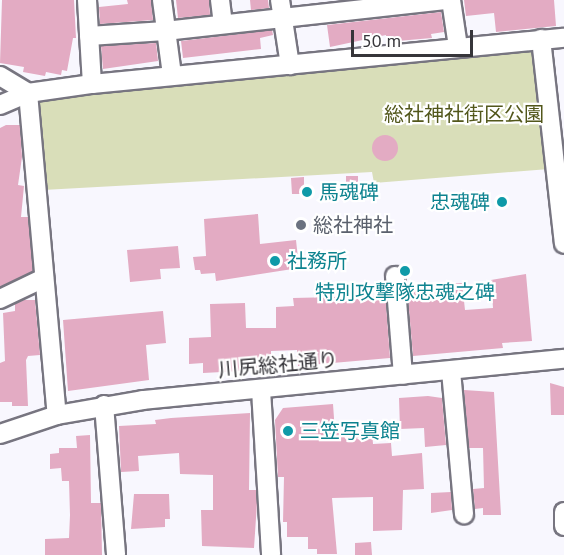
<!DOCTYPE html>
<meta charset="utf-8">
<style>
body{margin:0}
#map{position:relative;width:564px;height:555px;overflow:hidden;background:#f8f7fe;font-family:"PT Sans","Noto Sans JP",sans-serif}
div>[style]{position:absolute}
.green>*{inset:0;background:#d9deb9}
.building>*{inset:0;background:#e3abc3}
.round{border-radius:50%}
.roads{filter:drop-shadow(2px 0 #777580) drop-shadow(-2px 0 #777580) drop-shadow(0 2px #777580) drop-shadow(0 -2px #777580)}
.minor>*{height:18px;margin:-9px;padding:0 9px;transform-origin:9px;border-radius:9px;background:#fff}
.dots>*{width:16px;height:16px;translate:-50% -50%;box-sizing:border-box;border:3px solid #fff;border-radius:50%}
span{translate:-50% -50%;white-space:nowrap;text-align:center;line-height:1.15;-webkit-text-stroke:4.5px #fff;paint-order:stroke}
.park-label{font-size:20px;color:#52571b}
.culture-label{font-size:20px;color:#0d838f}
.left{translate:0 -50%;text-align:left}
.right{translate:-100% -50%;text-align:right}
.worship-label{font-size:20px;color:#5b616d}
.street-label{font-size:20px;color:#36353a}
.scale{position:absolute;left:351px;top:30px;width:122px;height:27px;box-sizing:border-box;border:3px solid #36353a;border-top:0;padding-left:8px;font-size:18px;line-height:21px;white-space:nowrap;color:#36353a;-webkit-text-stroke:4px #fff;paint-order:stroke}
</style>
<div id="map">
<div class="green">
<i style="clip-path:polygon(536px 48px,549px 169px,374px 183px,372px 172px,43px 190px,35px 105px,40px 98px)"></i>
</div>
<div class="building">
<i style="clip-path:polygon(2px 0,74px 0,76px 38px,73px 38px,67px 71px,62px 70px,61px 75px,46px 72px,45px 76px,23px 72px,24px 67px,0 63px)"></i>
<i style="clip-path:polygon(127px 0,151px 0,153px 20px,100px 24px,99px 7px,128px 4px)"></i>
<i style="clip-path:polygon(176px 0,209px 0,210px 15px,178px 18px)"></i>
<i style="clip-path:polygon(250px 0,268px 0,269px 8px,251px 10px)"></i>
<i style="clip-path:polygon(464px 0,554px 0,556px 26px,496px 32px,494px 13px,466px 16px)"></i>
<i style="clip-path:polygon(441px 12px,444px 32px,431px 34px,432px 38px,386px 42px,386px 35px,330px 47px,327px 25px)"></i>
<i style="clip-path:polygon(272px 30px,273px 35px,260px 38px,261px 49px,183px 58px,181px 41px)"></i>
<i style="clip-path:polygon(156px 43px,158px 61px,103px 69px,101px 46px)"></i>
<i style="clip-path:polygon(6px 125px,20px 125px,22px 157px,18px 185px,24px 186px,21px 217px,28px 217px,33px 271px,0 287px,0 128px)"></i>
<i class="round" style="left:372px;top:135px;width:26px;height:26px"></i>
<i style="clip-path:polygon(346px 176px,358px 176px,358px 192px,346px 192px)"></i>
<i style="clip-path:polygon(304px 177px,304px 194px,292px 194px,291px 178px)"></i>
<i style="clip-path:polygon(258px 214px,260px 244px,296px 240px,299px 268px,216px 281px,215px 273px,201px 274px,200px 270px,195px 270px,193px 257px,206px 256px,204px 219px)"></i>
<i style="clip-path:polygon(178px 246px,180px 268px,160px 269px,161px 279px,130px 282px,127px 250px)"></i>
<i style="clip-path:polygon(526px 274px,532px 341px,502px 343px,503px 348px,413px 356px,407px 287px,462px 283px,465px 310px,493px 308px,491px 280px)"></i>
<i style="clip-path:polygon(378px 290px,385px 290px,390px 358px,298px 366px,297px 350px,271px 351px,271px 361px,259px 361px,259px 370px,203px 373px,203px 363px,189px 364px,189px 338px,211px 337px,210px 304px,245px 303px,246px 328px,276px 328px,276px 307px,294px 306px,293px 298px,378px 296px)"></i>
<i style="clip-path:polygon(24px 300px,35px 300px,40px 355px,28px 356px,26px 360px,28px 406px,12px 406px,12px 402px,0 402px,0 363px,5px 361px,3px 313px,15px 311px,15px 304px)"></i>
<i style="clip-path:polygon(163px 311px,166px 343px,146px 345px,149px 380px,68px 391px,63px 320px)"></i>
<i style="clip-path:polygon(550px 383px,564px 387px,564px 415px,551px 415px)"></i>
<i style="clip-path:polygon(464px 390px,494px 392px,501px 515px,483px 515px,483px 508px,475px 509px,473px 489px,484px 488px,483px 448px,469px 448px)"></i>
<i style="clip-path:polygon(428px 396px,442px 398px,446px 445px,425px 447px,424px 428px,400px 429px,399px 398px)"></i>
<i style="clip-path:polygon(333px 404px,335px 432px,372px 432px,373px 444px,391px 443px,392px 456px,422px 453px,424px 489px,403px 490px,402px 530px,373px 531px,373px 497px,332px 498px,337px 554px,317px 554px,317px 549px,308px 549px,308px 537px,287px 537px,287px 522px,283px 522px,284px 477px,278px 477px,275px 420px,283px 408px)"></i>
<i style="clip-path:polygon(250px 413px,249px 490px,256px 490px,257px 503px,254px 548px,202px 546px,201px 510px,213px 510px,213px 475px,180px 474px,179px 453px,138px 456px,139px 471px,121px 472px,119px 426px,156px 424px,155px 420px,171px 418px)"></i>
<i style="clip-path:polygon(90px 435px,91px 503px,101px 503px,102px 555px,45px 555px,45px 539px,69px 538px,70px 515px,69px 481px,62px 481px,61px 468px,50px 469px,50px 454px,59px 453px,59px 448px,77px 448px,76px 436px)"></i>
<i style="clip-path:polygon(451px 492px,452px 510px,431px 513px,431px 493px)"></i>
<i style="clip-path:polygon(134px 494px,169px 494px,170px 519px,165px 519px,165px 527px,131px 529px)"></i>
<i style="clip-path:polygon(371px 542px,372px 555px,355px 555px,355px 543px)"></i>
</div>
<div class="roads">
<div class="minor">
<i style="left:87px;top:0;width:84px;rotate:86.6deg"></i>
<i style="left:162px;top:0;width:76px;rotate:82.4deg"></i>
<i style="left:220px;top:0;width:24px;rotate:83deg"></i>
<i style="left:280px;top:0;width:66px;rotate:81.3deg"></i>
<i style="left:451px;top:0;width:48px;rotate:81.5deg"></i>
<i style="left:89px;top:36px;width:76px;rotate:-3.8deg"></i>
<i style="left:165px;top:31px;width:282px;rotate:-6.3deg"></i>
<i style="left:541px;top:39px;width:206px;rotate:83.6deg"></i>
<i style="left:0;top:76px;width:33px;rotate:31deg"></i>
<i style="left:28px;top:93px;width:323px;rotate:84.9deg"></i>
<i style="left:0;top:105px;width:30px;rotate:-23deg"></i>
<i style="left:28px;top:93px;width:65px;rotate:-8deg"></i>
<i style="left:92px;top:84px;width:474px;rotate:-5.6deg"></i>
<i style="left:395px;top:276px;width:99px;rotate:85.4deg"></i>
<i style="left:0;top:299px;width:49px;rotate:-25.5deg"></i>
<i style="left:451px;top:371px;width:144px;rotate:84.8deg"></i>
<i style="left:261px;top:390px;width:165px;rotate:86.5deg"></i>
<i style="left:104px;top:405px;width:150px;rotate:85.4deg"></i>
<i style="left:0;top:434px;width:60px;rotate:-18.4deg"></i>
<i style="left:57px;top:415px;width:87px;rotate:-9.9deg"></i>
<i style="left:143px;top:400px;width:423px;rotate:-5.6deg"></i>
<i style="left:564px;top:512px;width:14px;rotate:90deg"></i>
</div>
</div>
<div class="dots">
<i style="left:307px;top:192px;background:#0f9aa8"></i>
<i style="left:502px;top:202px;background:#0f9aa8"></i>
<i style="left:301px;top:225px;background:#6b7280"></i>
<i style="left:275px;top:261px;background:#0f9aa8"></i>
<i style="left:405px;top:271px;background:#0f9aa8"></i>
<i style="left:288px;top:431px;background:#0f9aa8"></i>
</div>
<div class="park-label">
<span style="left:464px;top:114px">総社神社街区公園</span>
</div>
<div class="culture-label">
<span class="left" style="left:319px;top:192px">馬魂碑</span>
<span class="right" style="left:490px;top:202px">忠魂碑</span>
<span class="left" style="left:287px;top:261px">社務所</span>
<span style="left:405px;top:292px">特別攻撃隊忠魂之碑</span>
<span class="left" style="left:300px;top:431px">三笠写真館</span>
</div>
<div class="worship-label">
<span class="left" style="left:313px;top:225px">総社神社</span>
</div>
<div class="street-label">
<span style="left:278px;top:365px;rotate:-5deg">川尻総社通り</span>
</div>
<div class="scale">50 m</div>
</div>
